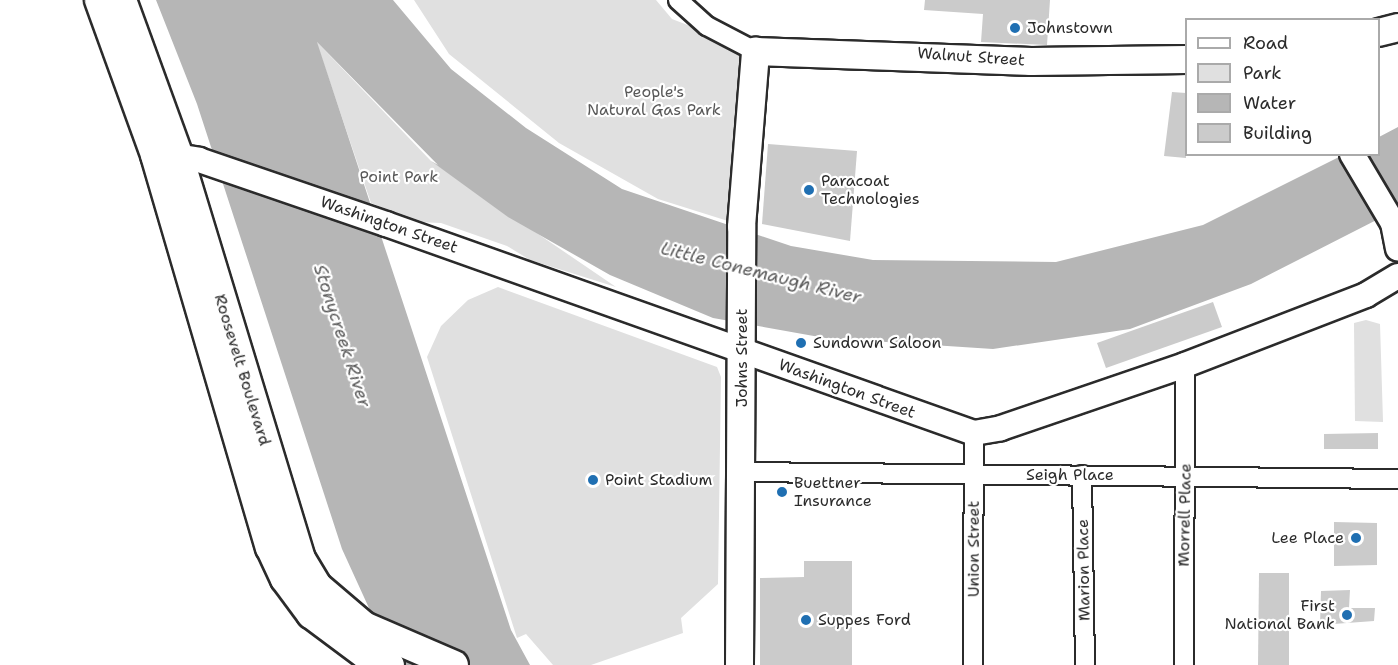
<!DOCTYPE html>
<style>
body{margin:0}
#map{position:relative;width:1398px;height:665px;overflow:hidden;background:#fff;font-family:"Shantell Sans",sans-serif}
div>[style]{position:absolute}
.green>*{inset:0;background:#e0e0e0}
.water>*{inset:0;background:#b6b6b6}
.building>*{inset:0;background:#cbcbcb}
.roads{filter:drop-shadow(2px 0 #2b2b2b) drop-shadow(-2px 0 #2b2b2b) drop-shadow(0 2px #2b2b2b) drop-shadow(0 -2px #2b2b2b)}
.minor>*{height:18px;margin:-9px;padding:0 9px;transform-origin:9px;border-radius:9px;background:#fff}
.secondary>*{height:24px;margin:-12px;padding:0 12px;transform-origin:12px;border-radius:12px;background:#fff}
.primary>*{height:27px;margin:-13.5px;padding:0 13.5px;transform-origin:13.5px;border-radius:13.5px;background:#fff}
.trunk>*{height:28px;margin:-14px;padding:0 14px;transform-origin:14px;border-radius:14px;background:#fff}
.dots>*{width:16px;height:16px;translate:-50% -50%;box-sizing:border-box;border:3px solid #fff;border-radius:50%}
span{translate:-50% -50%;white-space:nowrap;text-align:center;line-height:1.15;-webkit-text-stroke:4.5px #fff;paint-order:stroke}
.poi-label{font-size:16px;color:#2b2b2b}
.left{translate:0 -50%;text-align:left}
.right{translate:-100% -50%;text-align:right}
.street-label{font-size:16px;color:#2b2b2b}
.park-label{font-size:16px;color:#585858}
.water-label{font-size:18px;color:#5c5c5c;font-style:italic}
.legend{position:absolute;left:1185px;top:18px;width:195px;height:138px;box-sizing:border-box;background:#fff;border:2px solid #aaa;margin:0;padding:8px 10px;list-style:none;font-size:18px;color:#2b2b2b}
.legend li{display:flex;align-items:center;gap:12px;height:30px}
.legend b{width:30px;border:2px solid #aaa}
</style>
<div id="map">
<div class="green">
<i style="clip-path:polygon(414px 0,656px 0,672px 19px,742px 46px,728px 221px,658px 199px,559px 143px,449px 54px)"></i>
<i style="clip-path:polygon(316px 41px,431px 161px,616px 287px,530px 260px,507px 246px,441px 223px,417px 222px,371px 203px)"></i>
<i style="clip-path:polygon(498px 287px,717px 367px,721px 377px,718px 584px,681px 618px,683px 633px,591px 665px,553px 665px,526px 634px,517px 638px,427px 357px,441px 326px,468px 300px)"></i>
<i style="clip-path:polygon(1366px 320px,1380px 324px,1383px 422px,1355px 421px,1354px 323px)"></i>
</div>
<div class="water">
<i style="clip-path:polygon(156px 0,393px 0,451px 69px,526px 128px,622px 189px,791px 246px,873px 260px,1056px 262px,1203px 225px,1343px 155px,1378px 154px,1379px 137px,1398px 127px,1398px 209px,1251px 284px,1130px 329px,993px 349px,825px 338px,713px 318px,610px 275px,508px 217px,431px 161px,438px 165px,317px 42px,511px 630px,530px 665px,395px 665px,342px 549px,197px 104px)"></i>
</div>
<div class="building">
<i style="clip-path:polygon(925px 0,1050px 0,1047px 45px,981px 42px,983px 14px,924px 10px)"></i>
<i style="clip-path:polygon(1172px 92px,1186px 93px,1186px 158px,1164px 156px)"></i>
<i style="clip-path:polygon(768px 144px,857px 151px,850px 241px,762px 224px)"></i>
<i style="clip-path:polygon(1213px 302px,1222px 327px,1106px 368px,1097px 343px)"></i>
<i style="clip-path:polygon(1378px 433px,1378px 449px,1324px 449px,1324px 434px)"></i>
<i style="clip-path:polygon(1334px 522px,1377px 523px,1377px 565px,1334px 566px)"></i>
<i style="clip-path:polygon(804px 561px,852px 561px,852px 665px,760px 665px,760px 578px,804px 577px)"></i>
<i style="clip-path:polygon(1259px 573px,1289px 573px,1289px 665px,1258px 665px)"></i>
<i style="clip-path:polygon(1350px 590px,1349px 608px,1375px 608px,1374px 621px,1320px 625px,1321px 591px)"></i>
</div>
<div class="roads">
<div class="minor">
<i style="left:678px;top:0;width:39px;rotate:42deg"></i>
<i style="left:707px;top:26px;width:54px;rotate:27.5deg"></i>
<i style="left:741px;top:472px;width:657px;rotate:0.61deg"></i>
<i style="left:1082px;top:475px;width:190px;rotate:89.1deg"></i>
<i style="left:973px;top:665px;width:232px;rotate:-89.8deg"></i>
<i style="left:1184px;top:665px;width:300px;rotate:-89.8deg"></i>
</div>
<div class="secondary">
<i style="left:163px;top:154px;width:36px;rotate:9deg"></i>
<i style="left:199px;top:160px;width:198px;rotate:18.9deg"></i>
<i style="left:386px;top:224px;width:624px;rotate:19.57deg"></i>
<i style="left:974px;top:433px;width:27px;rotate:-10deg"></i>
<i style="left:1001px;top:428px;width:194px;rotate:-18.9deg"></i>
<i style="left:1185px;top:365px;width:194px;rotate:-21.1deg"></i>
<i style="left:1366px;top:295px;width:37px;rotate:-31deg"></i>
<i style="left:1352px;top:154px;width:80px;rotate:59.3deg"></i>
<i style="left:1393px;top:223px;width:26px;rotate:79deg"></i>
</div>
<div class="primary">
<i style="left:1378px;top:32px;width:21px;rotate:-14deg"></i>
<i style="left:739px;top:665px;width:439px;rotate:-89.7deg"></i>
<i style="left:741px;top:226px;width:176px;rotate:-85.4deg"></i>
<i style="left:755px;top:51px;width:276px;rotate:2.1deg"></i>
<i style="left:1031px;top:61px;width:155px;rotate:-0.7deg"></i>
</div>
<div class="trunk">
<i style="left:99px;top:0;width:165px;rotate:70.1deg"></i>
<i style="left:155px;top:155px;width:409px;rotate:73.7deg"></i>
<i style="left:270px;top:547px;width:35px;rotate:65deg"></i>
<i style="left:285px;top:579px;width:44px;rotate:53.4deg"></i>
<i style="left:311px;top:614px;width:69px;rotate:36.7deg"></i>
<i style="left:366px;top:655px;width:26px;rotate:23deg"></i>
<i style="left:122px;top:0;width:164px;rotate:70deg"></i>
<i style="left:178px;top:154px;width:423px;rotate:73.1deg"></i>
<i style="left:301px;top:559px;width:31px;rotate:59deg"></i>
<i style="left:317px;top:586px;width:62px;rotate:40.4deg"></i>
<i style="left:364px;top:626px;width:98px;rotate:23.4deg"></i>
</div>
</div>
<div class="dots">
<i style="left:1015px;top:28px;background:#1f6fb2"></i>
<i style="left:809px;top:190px;background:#1f6fb2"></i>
<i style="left:801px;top:343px;background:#1f6fb2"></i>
<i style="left:593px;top:480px;background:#1f6fb2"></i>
<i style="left:782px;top:492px;background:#1f6fb2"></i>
<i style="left:1356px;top:538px;background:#1f6fb2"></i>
<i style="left:1347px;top:615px;background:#1f6fb2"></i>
<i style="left:806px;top:620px;background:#1f6fb2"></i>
</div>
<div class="poi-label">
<span class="left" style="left:1027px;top:28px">Johnstown</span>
<span class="left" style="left:821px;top:190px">Paracoat<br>Technologies</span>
<span class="left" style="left:813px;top:343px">Sundown Saloon</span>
<span class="left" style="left:605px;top:480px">Point Stadium</span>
<span class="left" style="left:794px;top:492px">Buettner<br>Insurance</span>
<span class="right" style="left:1344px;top:538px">Lee Place</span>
<span class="right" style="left:1335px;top:615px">First<br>National Bank</span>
<span class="left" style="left:818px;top:620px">Suppes Ford</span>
</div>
<div class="street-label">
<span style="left:971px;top:57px;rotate:4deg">Walnut Street</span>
<span style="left:389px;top:225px;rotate:19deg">Washington Street</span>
<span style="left:742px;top:358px;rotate:-90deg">Johns Street</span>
<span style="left:242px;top:370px;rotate:73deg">Roosevelt Boulevard</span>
<span style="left:847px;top:389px;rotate:20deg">Washington Street</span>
<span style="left:1070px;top:475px">Seigh Place</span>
<span style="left:1185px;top:515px;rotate:-89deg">Morrell Place</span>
<span style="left:974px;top:549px;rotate:-90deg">Union Street</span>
<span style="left:1084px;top:570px;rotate:-91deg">Marion Place</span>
</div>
<div class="park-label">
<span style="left:654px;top:101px">People's<br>Natural Gas Park</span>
<span style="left:399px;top:177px">Point Park</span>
</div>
<div class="water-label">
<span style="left:761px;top:273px;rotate:14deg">Little Conemaugh River</span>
<span style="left:342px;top:336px;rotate:72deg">Stonycreek River</span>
</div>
<ul class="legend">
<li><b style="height:8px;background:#fff"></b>Road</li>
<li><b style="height:16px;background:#e0e0e0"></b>Park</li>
<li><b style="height:16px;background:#b6b6b6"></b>Water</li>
<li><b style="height:16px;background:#cbcbcb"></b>Building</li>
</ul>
</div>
